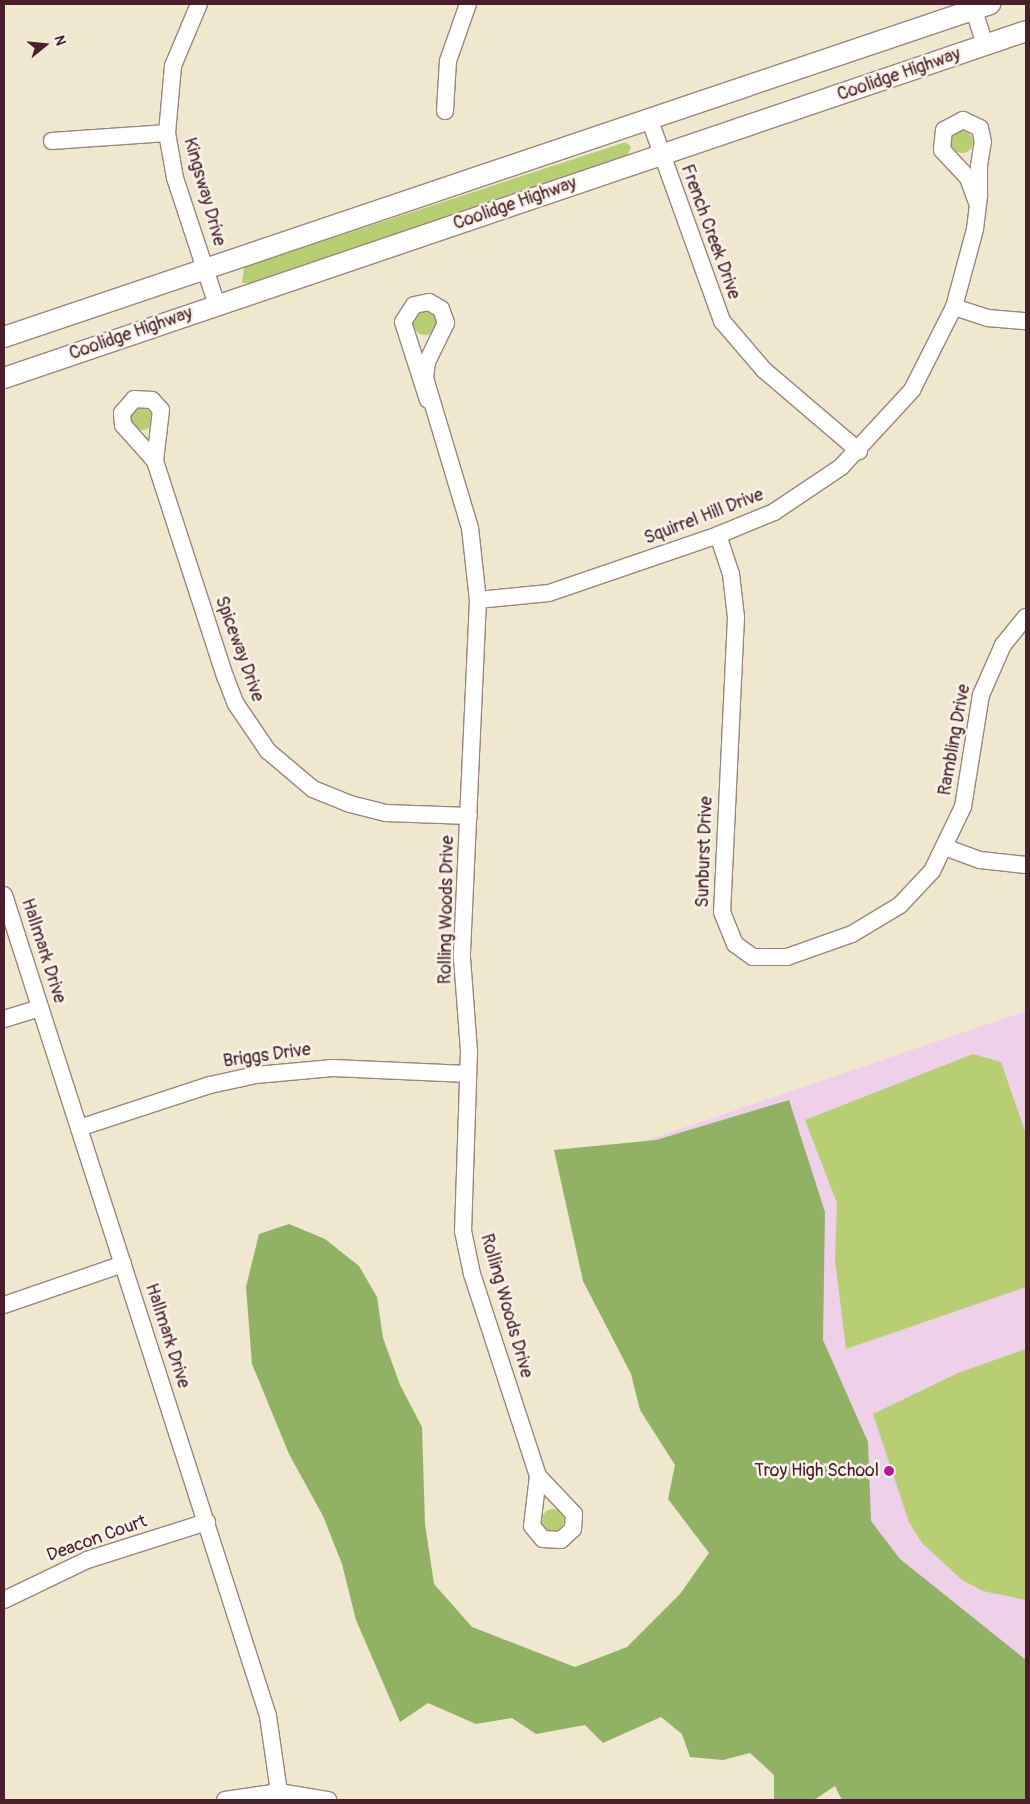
<!DOCTYPE html>
<style>
body{margin:0}
#map{position:relative;width:1030px;height:1804px;overflow:hidden;background:#efe8ce;font-family:Pangolin,sans-serif}
div>[style]{position:absolute}
.built>*{inset:0;background:#eed0e8}
.green>*{inset:0;background:#b7ce72}
.round{border-radius:50%}
.forest>*{inset:0;background:#91b164}
.roads{filter:drop-shadow(1px 0 #9c847c) drop-shadow(-1px 0 #9c847c) drop-shadow(0 1px #9c847c) drop-shadow(0 -1px #9c847c)}
.minor>*{height:16px;margin:-8px;padding:0 8px;transform-origin:8px;border-radius:8px;background:#fff}
.major>*{height:20px;margin:-10px;padding:0 10px;transform-origin:10px;border-radius:10px;background:#fff}
.dots>*{width:14px;height:14px;translate:-50% -50%;box-sizing:border-box;border:2px solid #f7f3e8;border-radius:50%}
span{translate:-50% -50%;white-space:nowrap;text-align:center;line-height:1.15;-webkit-text-stroke:5px #f7f3e8;paint-order:stroke}
.street-label{font-size:18px;color:#4a1f2b}
.poi-label{font-size:18px;color:#4a1f2b}
.right{translate:-100% -50%;text-align:right}
.frame{position:absolute;inset:0;border:5px solid #4a1f2b;pointer-events:none}
.north{position:absolute;left:20px;top:20px;width:50px;height:50px;-webkit-text-stroke:4px #f7f3e8;paint-order:stroke;rotate:73deg;font-size:14px;font-weight:700;line-height:20px;text-align:center;color:#4a1f2b}
.north::after{content:'';display:block;margin:auto;width:18px;height:22px;background:#4a1f2b;clip-path:polygon(50% 0,100% 100%,50% 72%,0 100%)}
</style>
<div id="map">
<div class="built">
<i style="clip-path:polygon(1026px 1011px,1026px 1800px,857px 1800px,645px 1141px)"></i>
</div>
<div class="green">
<i class="round" style="left:951px;top:131px;width:22px;height:22px"></i>
<i style="clip-path:polygon(626px 142px,631px 147px,627px 156px,253px 283px,242px 283px,244px 267px)"></i>
<i class="round" style="left:413px;top:311px;width:24px;height:24px"></i>
<i class="round" style="left:131px;top:408px;width:22px;height:22px"></i>
<i style="clip-path:polygon(973px 1054px,1001px 1062px,1026px 1134px,1026px 1287px,846px 1349px,835px 1260px,837px 1203px,805px 1120px)"></i>
<i style="clip-path:polygon(1026px 1349px,1026px 1600px,983px 1591px,962px 1580px,922px 1543px,909px 1522px,873px 1414px,958px 1373px)"></i>
<i class="round" style="left:542px;top:1509px;width:22px;height:22px"></i>
</div>
<div class="forest">
<i style="clip-path:polygon(789px 1100px,825px 1212px,823px 1340px,868px 1442px,871px 1521px,900px 1559px,1026px 1660px,1026px 1800px,842px 1800px,835px 1786px,814px 1800px,774px 1800px,774px 1775px,750px 1753px,723px 1760px,690px 1757px,682px 1734px,661px 1717px,603px 1743px,585px 1725px,536px 1734px,512px 1718px,476px 1724px,428px 1703px,400px 1722px,356px 1620px,342px 1564px,323px 1516px,289px 1454px,252px 1364px,246px 1287px,259px 1234px,289px 1224px,325px 1239px,359px 1266px,377px 1297px,383px 1338px,400px 1385px,422px 1427px,425px 1524px,434px 1584px,472px 1627px,575px 1667px,627px 1647px,680px 1594px,709px 1553px,668px 1499px,675px 1465px,640px 1410px,631px 1374px,583px 1281px,554px 1150px,656px 1140px)"></i>
</div>
<div class="roads">
<div class="minor">
<i style="left:199px;top:4px;width:67px;rotate:112.8deg"></i>
<i style="left:173px;top:66px;width:67px;rotate:95.1deg"></i>
<i style="left:167px;top:133px;width:46px;rotate:79.9deg"></i>
<i style="left:175px;top:178px;width:134px;rotate:71.7deg"></i>
<i style="left:972px;top:4px;width:43px;rotate:72.4deg"></i>
<i style="left:445px;top:111px;width:50px;rotate:-86.6deg"></i>
<i style="left:448px;top:61px;width:60px;rotate:-70.7deg"></i>
<i style="left:649px;top:118px;width:216px;rotate:70.2deg"></i>
<i style="left:722px;top:321px;width:65px;rotate:49.4deg"></i>
<i style="left:764px;top:370px;width:125px;rotate:40.5deg"></i>
<i style="left:52px;top:141px;width:115px;rotate:-4deg"></i>
<i style="left:954px;top:307px;width:36px;rotate:18deg"></i>
<i style="left:988px;top:318px;width:38px;rotate:5deg"></i>
<i style="left:428px;top:400px;width:82px;rotate:-107.8deg"></i>
<i style="left:403px;top:322px;width:20px;rotate:-57deg"></i>
<i style="left:414px;top:305px;width:15px;rotate:-11deg"></i>
<i style="left:429px;top:302px;width:14px;rotate:30deg"></i>
<i style="left:441px;top:309px;width:15px;rotate:70deg"></i>
<i style="left:446px;top:323px;width:43px;rotate:116deg"></i>
<i style="left:427px;top:362px;width:16px;rotate:97deg"></i>
<i style="left:425px;top:378px;width:157px;rotate:73.3deg"></i>
<i style="left:470px;top:528px;width:72px;rotate:83.7deg"></i>
<i style="left:478px;top:600px;width:358px;rotate:92.6deg"></i>
<i style="left:462px;top:958px;width:93px;rotate:85.7deg"></i>
<i style="left:469px;top:1051px;width:180px;rotate:91.9deg"></i>
<i style="left:463px;top:1231px;width:44px;rotate:78.2deg"></i>
<i style="left:472px;top:1274px;width:213px;rotate:71.9deg"></i>
<i style="left:538px;top:1476px;width:50px;rotate:96.8deg"></i>
<i style="left:532px;top:1526px;width:17px;rotate:50deg"></i>
<i style="left:543px;top:1539px;width:18px;rotate:3deg"></i>
<i style="left:561px;top:1540px;width:16px;rotate:-43deg"></i>
<i style="left:573px;top:1529px;width:15px;rotate:-86deg"></i>
<i style="left:574px;top:1514px;width:52px;rotate:-133.5deg"></i>
<i style="left:155px;top:461px;width:48px;rotate:-131.6deg"></i>
<i style="left:123px;top:425px;width:12px;rotate:-95deg"></i>
<i style="left:122px;top:413px;width:18px;rotate:-49deg"></i>
<i style="left:134px;top:399px;width:18px;rotate:3deg"></i>
<i style="left:152px;top:400px;width:13px;rotate:48deg"></i>
<i style="left:161px;top:410px;width:51px;rotate:96.7deg"></i>
<i style="left:155px;top:461px;width:226px;rotate:72deg"></i>
<i style="left:225px;top:676px;width:30px;rotate:69deg"></i>
<i style="left:236px;top:704px;width:57px;rotate:55.8deg"></i>
<i style="left:268px;top:751px;width:59px;rotate:40.2deg"></i>
<i style="left:313px;top:789px;width:40px;rotate:22deg"></i>
<i style="left:350px;top:804px;width:37px;rotate:14deg"></i>
<i style="left:386px;top:813px;width:83px;rotate:2.1deg"></i>
<i style="left:718px;top:535px;width:41px;rotate:71.6deg"></i>
<i style="left:731px;top:574px;width:43px;rotate:83.4deg"></i>
<i style="left:736px;top:617px;width:295px;rotate:92.7deg"></i>
<i style="left:722px;top:912px;width:35px;rotate:68deg"></i>
<i style="left:735px;top:944px;width:22px;rotate:36deg"></i>
<i style="left:753px;top:957px;width:34px"></i>
<i style="left:787px;top:957px;width:69px;rotate:-19.5deg"></i>
<i style="left:852px;top:934px;width:56px;rotate:-31.1deg"></i>
<i style="left:900px;top:905px;width:47px;rotate:-46.7deg"></i>
<i style="left:932px;top:871px;width:71px;rotate:-64.2deg"></i>
<i style="left:963px;top:807px;width:113px;rotate:-80.9deg"></i>
<i style="left:981px;top:695px;width:55px;rotate:-66.3deg"></i>
<i style="left:1003px;top:645px;width:36px;rotate:-51deg"></i>
<i style="left:478px;top:600px;width:71px;rotate:-5.6deg"></i>
<i style="left:549px;top:593px;width:179px;rotate:-18.9deg"></i>
<i style="left:718px;top:535px;width:61px;rotate:-22.3deg"></i>
<i style="left:774px;top:512px;width:81px;rotate:-33.9deg"></i>
<i style="left:841px;top:467px;width:105px;rotate:-47.3deg"></i>
<i style="left:912px;top:390px;width:93px;rotate:-63.2deg"></i>
<i style="left:954px;top:307px;width:81px;rotate:-74.9deg"></i>
<i style="left:975px;top:229px;width:35px;rotate:-83deg"></i>
<i style="left:979px;top:194px;width:28px;rotate:-90deg"></i>
<i style="left:979px;top:166px;width:24px;rotate:-81deg"></i>
<i style="left:983px;top:142px;width:14px;rotate:-102deg"></i>
<i style="left:980px;top:128px;width:19px;rotate:-155deg"></i>
<i style="left:963px;top:120px;width:21px;rotate:152deg"></i>
<i style="left:944px;top:130px;width:20px;rotate:96deg"></i>
<i style="left:942px;top:150px;width:38px;rotate:47deg"></i>
<i style="left:968px;top:178px;width:27px;rotate:70deg"></i>
<i style="left:947px;top:848px;width:35px;rotate:20deg"></i>
<i style="left:980px;top:860px;width:46px;rotate:6.2deg"></i>
<i style="left:4px;top:895px;width:862px;rotate:72.17deg"></i>
<i style="left:268px;top:1716px;width:77px;rotate:81.8deg"></i>
<i style="left:4px;top:1019px;width:38px;rotate:-17deg"></i>
<i style="left:79px;top:1128px;width:138px;rotate:-18.2deg"></i>
<i style="left:210px;top:1085px;width:47px;rotate:-12.3deg"></i>
<i style="left:256px;top:1075px;width:77px;rotate:-5.2deg"></i>
<i style="left:333px;top:1068px;width:135px;rotate:2.5deg"></i>
<i style="left:4px;top:1305px;width:126px;rotate:-19deg"></i>
<i style="left:4px;top:1600px;width:92px;rotate:-25.7deg"></i>
<i style="left:87px;top:1560px;width:126px;rotate:-17.6deg"></i>
<i style="left:225px;top:1800px;width:55px;rotate:-8.4deg"></i>
<i style="left:279px;top:1792px;width:50px;rotate:9.3deg"></i>
</div>
<div class="major">
<i style="left:4px;top:337px;width:1041px;rotate:-18.66deg"></i>
<i style="left:4px;top:378px;width:1079px;rotate:-18.75deg"></i>
</div>
</div>
<div class="dots">
<i style="left:889px;top:1471px;background:#b5179e"></i>
</div>
<div class="street-label">
<span style="left:899px;top:75px;rotate:-19deg">Coolidge Highway</span>
<span style="left:204px;top:192px;rotate:74deg">Kingsway Drive</span>
<span style="left:515px;top:204px;rotate:-19deg">Coolidge Highway</span>
<span style="left:710px;top:232px;rotate:70deg">French Creek Drive</span>
<span style="left:131px;top:334px;rotate:-19deg">Coolidge Highway</span>
<span style="left:704px;top:517px;rotate:-21deg">Squirrel Hill Drive</span>
<span style="left:239px;top:649px;rotate:70deg">Spiceway Drive</span>
<span style="left:955px;top:740px;rotate:-80deg">Rambling Drive</span>
<span style="left:705px;top:852px;rotate:-88deg">Sunburst Drive</span>
<span style="left:447px;top:910px;rotate:-89deg">Rolling Woods Drive</span>
<span style="left:43px;top:951px;rotate:72deg">Hallmark Drive</span>
<span style="left:267px;top:1056px;rotate:-8deg">Briggs Drive</span>
<span style="left:506px;top:1306px;rotate:74deg">Rolling Woods Drive</span>
<span style="left:167px;top:1336px;rotate:72deg">Hallmark Drive</span>
<span style="left:97px;top:1539px;rotate:-20deg">Deacon Court</span>
</div>
<div class="poi-label">
<span class="right" style="left:879px;top:1471px">Troy High School</span>
</div>
<div class="frame"></div>
<div class="north">N</div>
</div>
